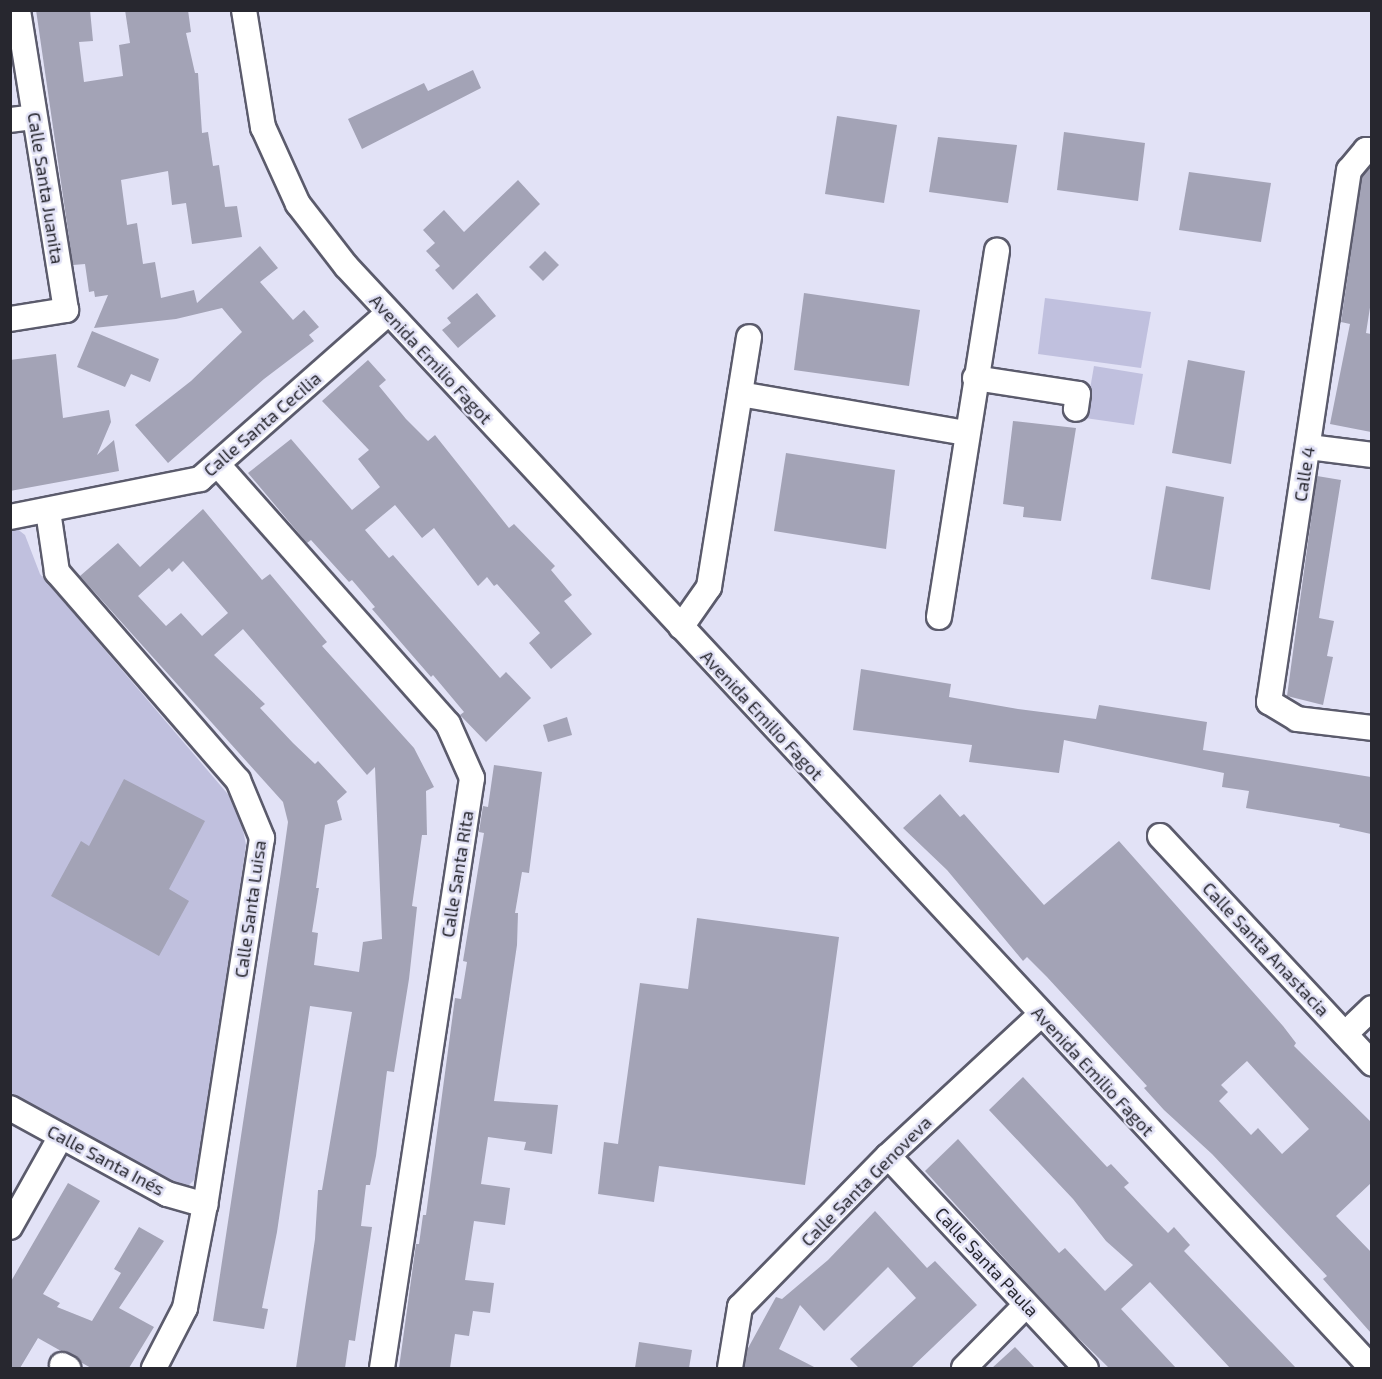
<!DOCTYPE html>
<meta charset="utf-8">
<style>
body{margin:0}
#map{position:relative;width:1382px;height:1379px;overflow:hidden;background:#e2e2f6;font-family:"Exo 2",sans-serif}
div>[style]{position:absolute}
.green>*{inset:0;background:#c0c0de}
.building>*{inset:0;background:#a3a3b6}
.roads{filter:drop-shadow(2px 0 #5b5b6c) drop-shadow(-2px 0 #5b5b6c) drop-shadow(0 2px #5b5b6c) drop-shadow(0 -2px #5b5b6c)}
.minor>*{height:24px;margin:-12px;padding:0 12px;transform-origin:12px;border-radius:12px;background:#fff}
span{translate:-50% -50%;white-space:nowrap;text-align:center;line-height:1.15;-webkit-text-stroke:5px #e2e2f6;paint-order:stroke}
.street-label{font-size:18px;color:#27272f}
.frame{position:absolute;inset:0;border:12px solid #27272f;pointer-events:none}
</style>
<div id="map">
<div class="green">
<i style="clip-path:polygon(1045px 298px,1151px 312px,1141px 368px,1038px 354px)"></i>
<i style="clip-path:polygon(1094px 366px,1143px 374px,1134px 425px,1085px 418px)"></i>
<i style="clip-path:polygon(16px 528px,25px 535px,40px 574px,232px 799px,241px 820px,246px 845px,200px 1174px,188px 1186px,173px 1184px,11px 1093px,10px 529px)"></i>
</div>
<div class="building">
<i style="clip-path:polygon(36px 10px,90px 10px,93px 41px,79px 42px,84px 82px,123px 76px,119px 45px,130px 43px,125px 10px,188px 10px,191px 32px,186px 33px,195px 73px,198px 73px,202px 133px,208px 132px,213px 166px,219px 165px,225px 207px,237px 206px,242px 237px,192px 244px,186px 203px,172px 205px,168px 171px,121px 180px,127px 225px,137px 223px,143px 264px,155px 262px,161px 298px,194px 290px,197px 303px,260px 246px,278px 268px,260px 282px,293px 320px,304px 310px,319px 327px,309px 335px,314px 341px,264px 379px,168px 463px,135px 425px,191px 381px,242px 332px,222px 308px,176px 319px,94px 328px,108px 295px,95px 297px,94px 291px,89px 292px,85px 264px,73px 265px)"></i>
<i style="clip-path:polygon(473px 70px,481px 88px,362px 149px,348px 119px,424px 83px,428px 91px)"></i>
<i style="clip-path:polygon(837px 116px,897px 125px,884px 203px,825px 194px)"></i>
<i style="clip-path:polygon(1064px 132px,1145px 143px,1138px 201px,1057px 190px)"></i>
<i style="clip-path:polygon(938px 137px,1017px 145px,1008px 203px,929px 192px)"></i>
<i style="clip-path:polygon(1371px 166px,1371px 301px,1366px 333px,1371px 334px,1371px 432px,1330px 424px,1350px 324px,1341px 322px,1362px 176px)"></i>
<i style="clip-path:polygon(1189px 172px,1271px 183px,1261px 242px,1179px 230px)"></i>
<i style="clip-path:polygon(518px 180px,540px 204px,453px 290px,435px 270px,440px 266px,426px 251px,435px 243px,423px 230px,444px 210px,464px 232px)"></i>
<i style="clip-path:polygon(545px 251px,559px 265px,543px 281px,529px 267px)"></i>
<i style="clip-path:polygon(477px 293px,496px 316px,458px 348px,442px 330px,451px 323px,447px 318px)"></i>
<i style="clip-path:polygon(804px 293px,920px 310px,909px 386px,794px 370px)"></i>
<i style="clip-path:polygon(92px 331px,159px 359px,150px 382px,131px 374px,125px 387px,77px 367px)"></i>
<i style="clip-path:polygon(56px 354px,63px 418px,109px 410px,111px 422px,97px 455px,114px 440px,119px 471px,10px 491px,10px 360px)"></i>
<i style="clip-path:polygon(368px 360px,386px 380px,379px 386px,406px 419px,428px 441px,435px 435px,509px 528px,514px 524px,555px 566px,551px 570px,572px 595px,564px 601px,592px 634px,551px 669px,529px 643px,540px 633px,497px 584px,494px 586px,487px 577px,478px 586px,434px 528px,422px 538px,395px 505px,365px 530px,389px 558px,393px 555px,500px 678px,506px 672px,531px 698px,486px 742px,460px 715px,464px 712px,433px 675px,431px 677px,372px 609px,375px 607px,352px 580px,349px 582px,311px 540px,307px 543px,248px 473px,291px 439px,352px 510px,380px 487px,358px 459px,369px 450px,322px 401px)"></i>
<i style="clip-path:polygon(1188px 360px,1245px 371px,1231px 464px,1172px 453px)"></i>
<i style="clip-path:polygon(1013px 421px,1076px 428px,1061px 521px,1023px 517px,1024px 507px,1003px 504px)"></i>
<i style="clip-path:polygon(786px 453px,895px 470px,886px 549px,774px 531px)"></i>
<i style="clip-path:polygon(1317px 476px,1341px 480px,1319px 618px,1334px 621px,1327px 656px,1333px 657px,1323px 705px,1287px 696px)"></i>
<i style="clip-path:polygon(1166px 486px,1224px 497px,1210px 590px,1151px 579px)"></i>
<i style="clip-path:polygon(evenodd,203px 509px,262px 580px,270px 574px,311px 623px,327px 642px,322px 646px,414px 748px,434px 787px,426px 791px,427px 835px,422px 835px,412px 906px,417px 907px,409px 979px,394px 1072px,387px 1071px,376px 1156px,370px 1185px,366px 1185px,361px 1226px,372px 1227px,355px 1341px,349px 1340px,345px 1368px,296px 1368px,315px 1239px,318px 1190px,322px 1190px,352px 1012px,310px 1006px,277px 1232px,262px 1308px,268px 1309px,264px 1329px,213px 1321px,281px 872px,288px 822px,283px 802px,80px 576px,118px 543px,140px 567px,203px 509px,183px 561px,228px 613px,202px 636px,181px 613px,166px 626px,138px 596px,169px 568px,172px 572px,183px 561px,203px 509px,243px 629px,367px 775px,375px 767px,382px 939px,363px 942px,359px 972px,314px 965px,318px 933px,312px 932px,319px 888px,316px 888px,325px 825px,342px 820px,337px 801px,347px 792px,318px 761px,315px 764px,293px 743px,260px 708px,265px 704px,214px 655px,243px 629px)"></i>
<i style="clip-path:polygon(861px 669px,951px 684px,949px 697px,1018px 709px,1096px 719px,1099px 705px,1207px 722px,1203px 750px,1371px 777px,1371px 834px,1339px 827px,1340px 824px,1246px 808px,1249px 791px,1222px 787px,1224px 773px,1064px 740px,1059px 773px,969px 762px,972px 745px,853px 730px)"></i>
<i style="clip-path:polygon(567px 717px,572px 735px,548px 742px,543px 725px)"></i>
<i style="clip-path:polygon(494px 765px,542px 772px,529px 873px,522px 872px,515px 913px,518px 913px,517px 945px,494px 1101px,558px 1105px,552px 1154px,524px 1150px,526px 1142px,488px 1137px,481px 1184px,510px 1188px,505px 1225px,474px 1221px,465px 1280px,494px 1283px,490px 1313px,473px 1311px,469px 1336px,455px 1334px,450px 1368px,399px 1368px,416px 1244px,419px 1244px,423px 1215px,426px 1215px,455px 998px,461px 999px,467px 962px,463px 961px,484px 833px,479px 832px,483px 806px,488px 807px)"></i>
<i style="clip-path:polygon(124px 779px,205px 821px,169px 889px,189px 901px,159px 956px,51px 896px,81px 841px,89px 846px)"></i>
<i style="clip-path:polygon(evenodd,940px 794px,960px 817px,964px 814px,1044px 905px,1119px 841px,1283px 1026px,1296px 1043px,1294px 1046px,1371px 1122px,1371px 1183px,1336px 1216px,1371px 1252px,1371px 1333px,1323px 1279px,1327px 1276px,1212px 1154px,1164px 1110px,1144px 1088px,1147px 1086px,1047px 977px,1027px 957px,1023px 961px,947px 870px,903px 828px,940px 794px,1247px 1061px,1309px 1129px,1282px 1154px,1258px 1128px,1251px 1135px,1219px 1101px,1228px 1092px,1221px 1085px,1247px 1061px)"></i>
<i style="clip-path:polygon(697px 918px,839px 937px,805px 1185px,659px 1166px,654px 1202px,598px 1194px,604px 1142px,618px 1144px,640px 983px,688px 989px)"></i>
<i style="clip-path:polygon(1023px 1077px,1107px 1167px,1111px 1164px,1129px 1183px,1124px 1187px,1168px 1233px,1174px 1227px,1190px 1245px,1184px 1251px,1296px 1368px,1230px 1368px,1150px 1282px,1121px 1309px,1176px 1368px,1109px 1368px,1063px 1323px,925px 1171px,958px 1139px,1059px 1253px,1065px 1248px,1105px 1291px,1133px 1265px,1106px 1241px,1073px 1199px,989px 1110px)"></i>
<i style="clip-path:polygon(68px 1183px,100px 1201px,43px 1294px,60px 1303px,57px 1307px,92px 1321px,121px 1273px,114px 1269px,139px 1227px,164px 1241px,119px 1308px,154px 1327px,129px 1368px,91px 1368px,38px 1338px,20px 1368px,10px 1368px,10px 1283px)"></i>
<i style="clip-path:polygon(875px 1211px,927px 1268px,935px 1261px,977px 1305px,911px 1368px,859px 1368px,850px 1359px,916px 1298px,888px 1267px,824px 1331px,800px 1305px,779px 1349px,816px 1368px,744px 1368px,747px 1350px,776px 1297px,782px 1299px,828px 1260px)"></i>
<i style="clip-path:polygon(639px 1342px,692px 1350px,689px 1368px,635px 1368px)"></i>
<i style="clip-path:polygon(1015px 1347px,1035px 1368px,992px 1368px)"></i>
</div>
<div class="roads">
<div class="minor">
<i style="left:244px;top:10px;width:119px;rotate:80.8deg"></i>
<i style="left:263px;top:127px;width:85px;rotate:65.6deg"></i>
<i style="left:298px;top:204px;width:78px;rotate:52.3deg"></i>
<i style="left:346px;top:266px;width:1506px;rotate:47.05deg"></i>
<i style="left:10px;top:120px;width:24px;rotate:-7deg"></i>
<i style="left:1372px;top:150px;width:6px;rotate:180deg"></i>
<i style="left:1366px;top:150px;width:26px;rotate:130deg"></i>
<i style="left:1349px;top:170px;width:538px;rotate:98.55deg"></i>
<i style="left:1269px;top:702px;width:33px;rotate:31deg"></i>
<i style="left:1297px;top:719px;width:76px;rotate:6.8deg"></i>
<i style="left:10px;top:319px;width:57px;rotate:-9.1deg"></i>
<i style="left:66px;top:310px;width:304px;rotate:-99.1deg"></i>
<i style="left:975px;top:378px;width:104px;rotate:8.8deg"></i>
<i style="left:1078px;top:394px;width:15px;rotate:98deg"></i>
<i style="left:740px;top:394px;width:229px;rotate:9.8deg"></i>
<i style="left:1309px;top:447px;width:64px;rotate:7.2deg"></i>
<i style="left:219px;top:466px;width:345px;rotate:48.4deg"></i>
<i style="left:448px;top:724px;width:59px;rotate:66deg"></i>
<i style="left:472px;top:778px;width:597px;rotate:98.67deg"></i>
<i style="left:48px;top:511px;width:62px;rotate:81.6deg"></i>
<i style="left:57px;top:572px;width:276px;rotate:49deg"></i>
<i style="left:238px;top:780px;width:63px;rotate:67.5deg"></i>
<i style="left:262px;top:838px;width:371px;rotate:98.8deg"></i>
<i style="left:205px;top:1205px;width:105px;rotate:101deg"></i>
<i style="left:185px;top:1308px;width:68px;rotate:117.3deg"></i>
<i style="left:10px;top:517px;width:194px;rotate:-11.3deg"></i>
<i style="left:200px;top:479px;width:251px;rotate:-41.4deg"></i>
<i style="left:939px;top:617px;width:371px;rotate:-81deg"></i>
<i style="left:681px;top:627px;width:49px;rotate:-55deg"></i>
<i style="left:709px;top:587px;width:253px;rotate:-80.9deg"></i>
<i style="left:1160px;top:836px;width:311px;rotate:47deg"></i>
<i style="left:1345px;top:1034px;width:37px;rotate:-44deg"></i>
<i style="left:10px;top:1108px;width:179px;rotate:28.7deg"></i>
<i style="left:167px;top:1194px;width:40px;rotate:16deg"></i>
<i style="left:888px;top:1156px;width:290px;rotate:47deg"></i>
<i style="left:10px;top:1227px;width:104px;rotate:-60.7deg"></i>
<i style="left:62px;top:1365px;width:7px;rotate:27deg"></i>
<i style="left:730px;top:1368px;width:62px;rotate:-80.7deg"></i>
<i style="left:740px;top:1307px;width:211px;rotate:-45.6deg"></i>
<i style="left:888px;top:1156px;width:207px;rotate:-42.8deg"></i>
<i style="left:964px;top:1368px;width:88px;rotate:-45.5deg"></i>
</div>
</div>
<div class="street-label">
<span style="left:46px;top:188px;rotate:81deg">Calle Santa Juanita</span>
<span style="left:431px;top:359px;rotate:47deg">Avenida Emilio Fagot</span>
<span style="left:262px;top:424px;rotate:-41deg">Calle Santa Cecilia</span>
<span style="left:1304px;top:474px;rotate:-81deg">Calle 4</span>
<span style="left:762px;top:715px;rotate:47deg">Avenida Emilio Fagot</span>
<span style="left:457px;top:874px;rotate:-81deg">Calle Santa Rita</span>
<span style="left:250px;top:909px;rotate:-82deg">Calle Santa Luisa</span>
<span style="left:1266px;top:949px;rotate:47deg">Calle Santa Anastacia</span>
<span style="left:1093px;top:1071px;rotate:47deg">Avenida Emilio Fagot</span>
<span style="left:106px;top:1160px;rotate:28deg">Calle Santa Inés</span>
<span style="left:866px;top:1181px;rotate:-45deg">Calle Santa Genoveva</span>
<span style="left:987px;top:1262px;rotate:47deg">Calle Santa Paula</span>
</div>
<div class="frame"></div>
</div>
